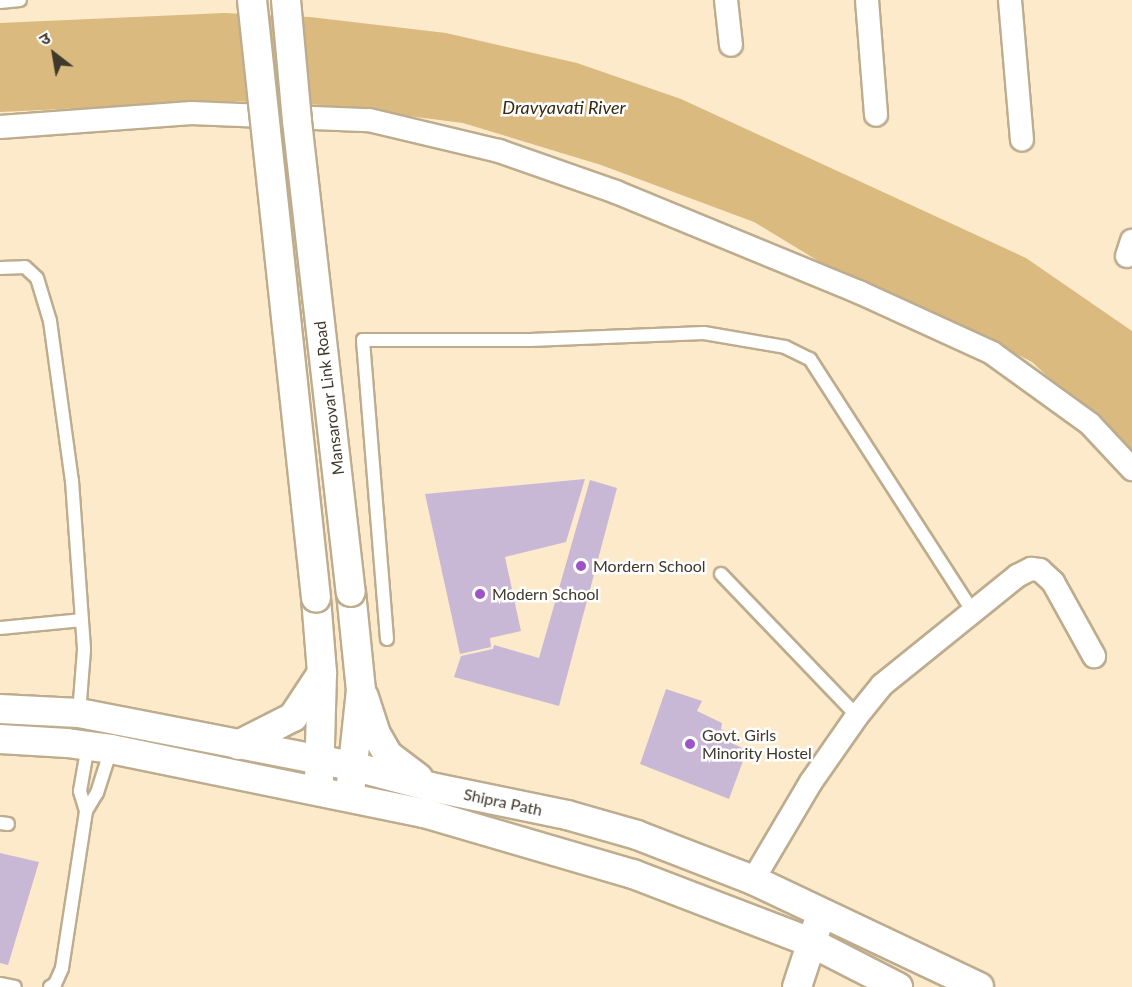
<!DOCTYPE html>
<meta charset="utf-8">
<style>
body{margin:0}
#map{position:relative;width:1132px;height:987px;overflow:hidden;background:#fceacb;font-family:Lato,"Noto Sans Devanagari",sans-serif}
div>[style]{position:absolute}
.water>*{inset:0;background:#dbba80}
.building>*{inset:0;background:#c9b8d5}
.roads{filter:drop-shadow(2px 0 #bdac8e) drop-shadow(-2px 0 #bdac8e) drop-shadow(0 2px #bdac8e) drop-shadow(0 -2px #bdac8e)}
.service>*{height:12px;margin:-6px;padding:0 6px;transform-origin:6px;border-radius:6px;background:#fff}
.minor>*{height:22px;margin:-11px;padding:0 11px;transform-origin:11px;border-radius:11px;background:#fff}
.tertiary>*{height:28px;margin:-14px;padding:0 14px;transform-origin:14px;border-radius:14px;background:#fff}
.bridges{filter:drop-shadow(2px 0 #bdac8e) drop-shadow(-2px 0 #bdac8e) drop-shadow(0 2px #bdac8e) drop-shadow(0 -2px #bdac8e)}
.tertiary-bridge>*{height:28px;margin:-14px;padding:0 14px;transform-origin:14px;border-radius:14px;background:#fff}
.dots>*{width:16px;height:16px;translate:-50% -50%;box-sizing:border-box;border:3px solid #fff;border-radius:50%}
span{translate:-50% -50%;white-space:nowrap;text-align:center;line-height:1.15;-webkit-text-stroke:5px #fff;paint-order:stroke}
.street-label{font-size:16px;color:#3f382c}
.poi-label{font-size:16px;color:#3f382c}
.left{translate:0 -50%;text-align:left}
.water-label{font-size:18px;color:#37290e;font-style:italic}
.north{position:absolute;left:24px;top:24px;width:60px;height:60px;-webkit-text-stroke:4px #fff;paint-order:stroke;rotate:329deg;font-size:16px;font-weight:700;line-height:24px;text-align:center;color:#3f382c}
.north::after{content:'';display:block;margin:auto;width:21px;height:27px;background:#3f382c;clip-path:polygon(50% 0,100% 100%,50% 72%,0 100%)}
</style>
<div id="map">
<div class="water">
<i style="clip-path:polygon(224px 13px,310px 17px,446px 33px,577px 63px,681px 99px,1026px 258px,1132px 331px,1132px 462px,1120px 444px,1032px 362px,972px 331px,820px 262px,754px 222px,601px 165px,463px 123px,322px 105px,230px 101px,0 112px,0 23px)"></i>
</div>
<div class="building">
<i style="clip-path:polygon(585px 479px,566px 542px,505px 557px,521px 631px,490px 638px,491px 647px,460px 654px,425px 494px)"></i>
<i style="clip-path:polygon(590px 480px,617px 488px,559px 706px,454px 677px,461px 656px,493px 649px,494px 645px,539px 658px)"></i>
<i style="clip-path:polygon(666px 689px,702px 701px,697px 711px,722px 723px,721px 729px,726px 731px,722px 739px,747px 750px,729px 799px,640px 764px)"></i>
<i style="clip-path:polygon(0 853px,39px 862px,8px 965px,0 963px)"></i>
</div>
<div class="roads">
<div class="service">
<i style="left:0;top:2px;width:20px;rotate:-6deg"></i>
<i style="left:0;top:268px;width:25px;rotate:-2deg"></i>
<i style="left:25px;top:267px;width:16px;rotate:43deg"></i>
<i style="left:37px;top:278px;width:45px;rotate:73.2deg"></i>
<i style="left:50px;top:321px;width:162px;rotate:82.2deg"></i>
<i style="left:72px;top:481px;width:169px;rotate:85.9deg"></i>
<i style="left:84px;top:650px;width:63px;rotate:94.5deg"></i>
<i style="left:721px;top:574px;width:197px;rotate:46.2deg"></i>
<i style="left:0;top:628px;width:82px;rotate:-5.6deg"></i>
<i style="left:387px;top:639px;width:300px;rotate:-94.6deg"></i>
<i style="left:363px;top:340px;width:167px"></i>
<i style="left:530px;top:340px;width:174px;rotate:-2.3deg"></i>
<i style="left:704px;top:333px;width:82px;rotate:9.8deg"></i>
<i style="left:785px;top:347px;width:28px;rotate:26deg"></i>
<i style="left:810px;top:359px;width:299px;rotate:57.2deg"></i>
<i style="left:86px;top:811px;width:21px;rotate:-107deg"></i>
<i style="left:80px;top:791px;width:47px;rotate:-80.1deg"></i>
<i style="left:0;top:823px;width:8px;rotate:7deg"></i>
<i style="left:0;top:984px;width:15px;rotate:11deg"></i>
<i style="left:50px;top:987px;width:6px;rotate:-31deg"></i>
<i style="left:55px;top:984px;width:17px;rotate:-66deg"></i>
<i style="left:62px;top:968px;width:159px;rotate:-81.3deg"></i>
<i style="left:86px;top:811px;width:21px;rotate:-59deg"></i>
<i style="left:97px;top:793px;width:46px;rotate:-72.3deg"></i>
</div>
<div class="minor">
<i style="left:726px;top:0;width:45px;rotate:83.7deg"></i>
<i style="left:867px;top:0;width:115px;rotate:85.5deg"></i>
<i style="left:1010px;top:0;width:140px;rotate:85.1deg"></i>
<i style="left:0;top:127px;width:192px;rotate:-4.2deg"></i>
<i style="left:191px;top:113px;width:178px;rotate:2.3deg"></i>
<i style="left:369px;top:120px;width:134px;rotate:13.4deg"></i>
<i style="left:499px;top:151px;width:124px;rotate:19.3deg"></i>
<i style="left:616px;top:192px;width:263px;rotate:22.4deg"></i>
<i style="left:859px;top:292px;width:146px;rotate:24.6deg"></i>
<i style="left:992px;top:353px;width:121px;rotate:35.9deg"></i>
<i style="left:1090px;top:424px;width:62px;rotate:47deg"></i>
<i style="left:1127px;top:256px;width:16px;rotate:-72deg"></i>
<i style="left:753px;top:880px;width:114px;rotate:-59.4deg"></i>
<i style="left:811px;top:782px;width:80px;rotate:-55.1deg"></i>
<i style="left:857px;top:716px;width:40px;rotate:-51deg"></i>
<i style="left:882px;top:685px;width:174px;rotate:-38.9deg"></i>
<i style="left:1017px;top:576px;width:16px;rotate:-27deg"></i>
<i style="left:1031px;top:569px;width:9px;rotate:6deg"></i>
<i style="left:1040px;top:570px;width:18px;rotate:43deg"></i>
<i style="left:1053px;top:582px;width:85px;rotate:61deg"></i>
</div>
<div class="tertiary">
<i style="left:351px;top:592px;width:99px;rotate:84.2deg"></i>
<i style="left:361px;top:690px;width:95px;rotate:96.1deg"></i>
<i style="left:316px;top:598px;width:75px;rotate:85.4deg"></i>
<i style="left:322px;top:673px;width:105px;rotate:91.6deg"></i>
<i style="left:364px;top:697px;width:39px;rotate:72deg"></i>
<i style="left:376px;top:734px;width:24px;rotate:60deg"></i>
<i style="left:388px;top:755px;width:38px;rotate:37deg"></i>
<i style="left:0;top:709px;width:79px;rotate:2.9deg"></i>
<i style="left:79px;top:713px;width:278px;rotate:11deg"></i>
<i style="left:352px;top:766px;width:82px;rotate:14.9deg"></i>
<i style="left:431px;top:787px;width:139px;rotate:11.6deg"></i>
<i style="left:567px;top:815px;width:73px;rotate:15.9deg"></i>
<i style="left:637px;top:835px;width:124px;rotate:21.2deg"></i>
<i style="left:753px;top:880px;width:250px;rotate:25.3deg"></i>
<i style="left:0;top:739px;width:67px;rotate:3.4deg"></i>
<i style="left:67px;top:743px;width:44px;rotate:7.8deg"></i>
<i style="left:111px;top:749px;width:319px;rotate:11.6deg"></i>
<i style="left:424px;top:813px;width:218px;rotate:16.3deg"></i>
<i style="left:633px;top:874px;width:190px;rotate:21deg"></i>
<i style="left:810px;top:942px;width:99px;rotate:27.1deg"></i>
<i style="left:238px;top:745px;width:62px;rotate:-27deg"></i>
<i style="left:293px;top:717px;width:53px;rotate:-56.6deg"></i>
<i style="left:797px;top:987px;width:64px;rotate:-71.8deg"></i>
</div>
</div>
<div class="bridges">
<div class="tertiary-bridge">
<i style="left:252px;top:0;width:601px;rotate:83.89deg"></i>
<i style="left:286px;top:0;width:121px;rotate:84.8deg"></i>
<i style="left:297px;top:121px;width:474px;rotate:83.5deg"></i>
</div>
</div>
<div class="dots">
<i style="left:581px;top:566px;background:#9e54c7"></i>
<i style="left:480px;top:594px;background:#9e54c7"></i>
<i style="left:690px;top:744px;background:#9e54c7"></i>
</div>
<div class="street-label">
<span style="left:329px;top:398px;rotate:-97deg">Mansarovar Link Road</span>
<span style="left:503px;top:802px;rotate:12deg">Shipra Path</span>
</div>
<div class="poi-label">
<span class="left" style="left:593px;top:566px">Mordern School</span>
<span class="left" style="left:492px;top:594px">Modern School</span>
<span class="left" style="left:702px;top:744px">Govt. Girls<br>Minority Hostel</span>
</div>
<div class="water-label">
<span style="left:564px;top:107px">Dravyavati River</span>
</div>
<div class="north">उ</div>
</div>
